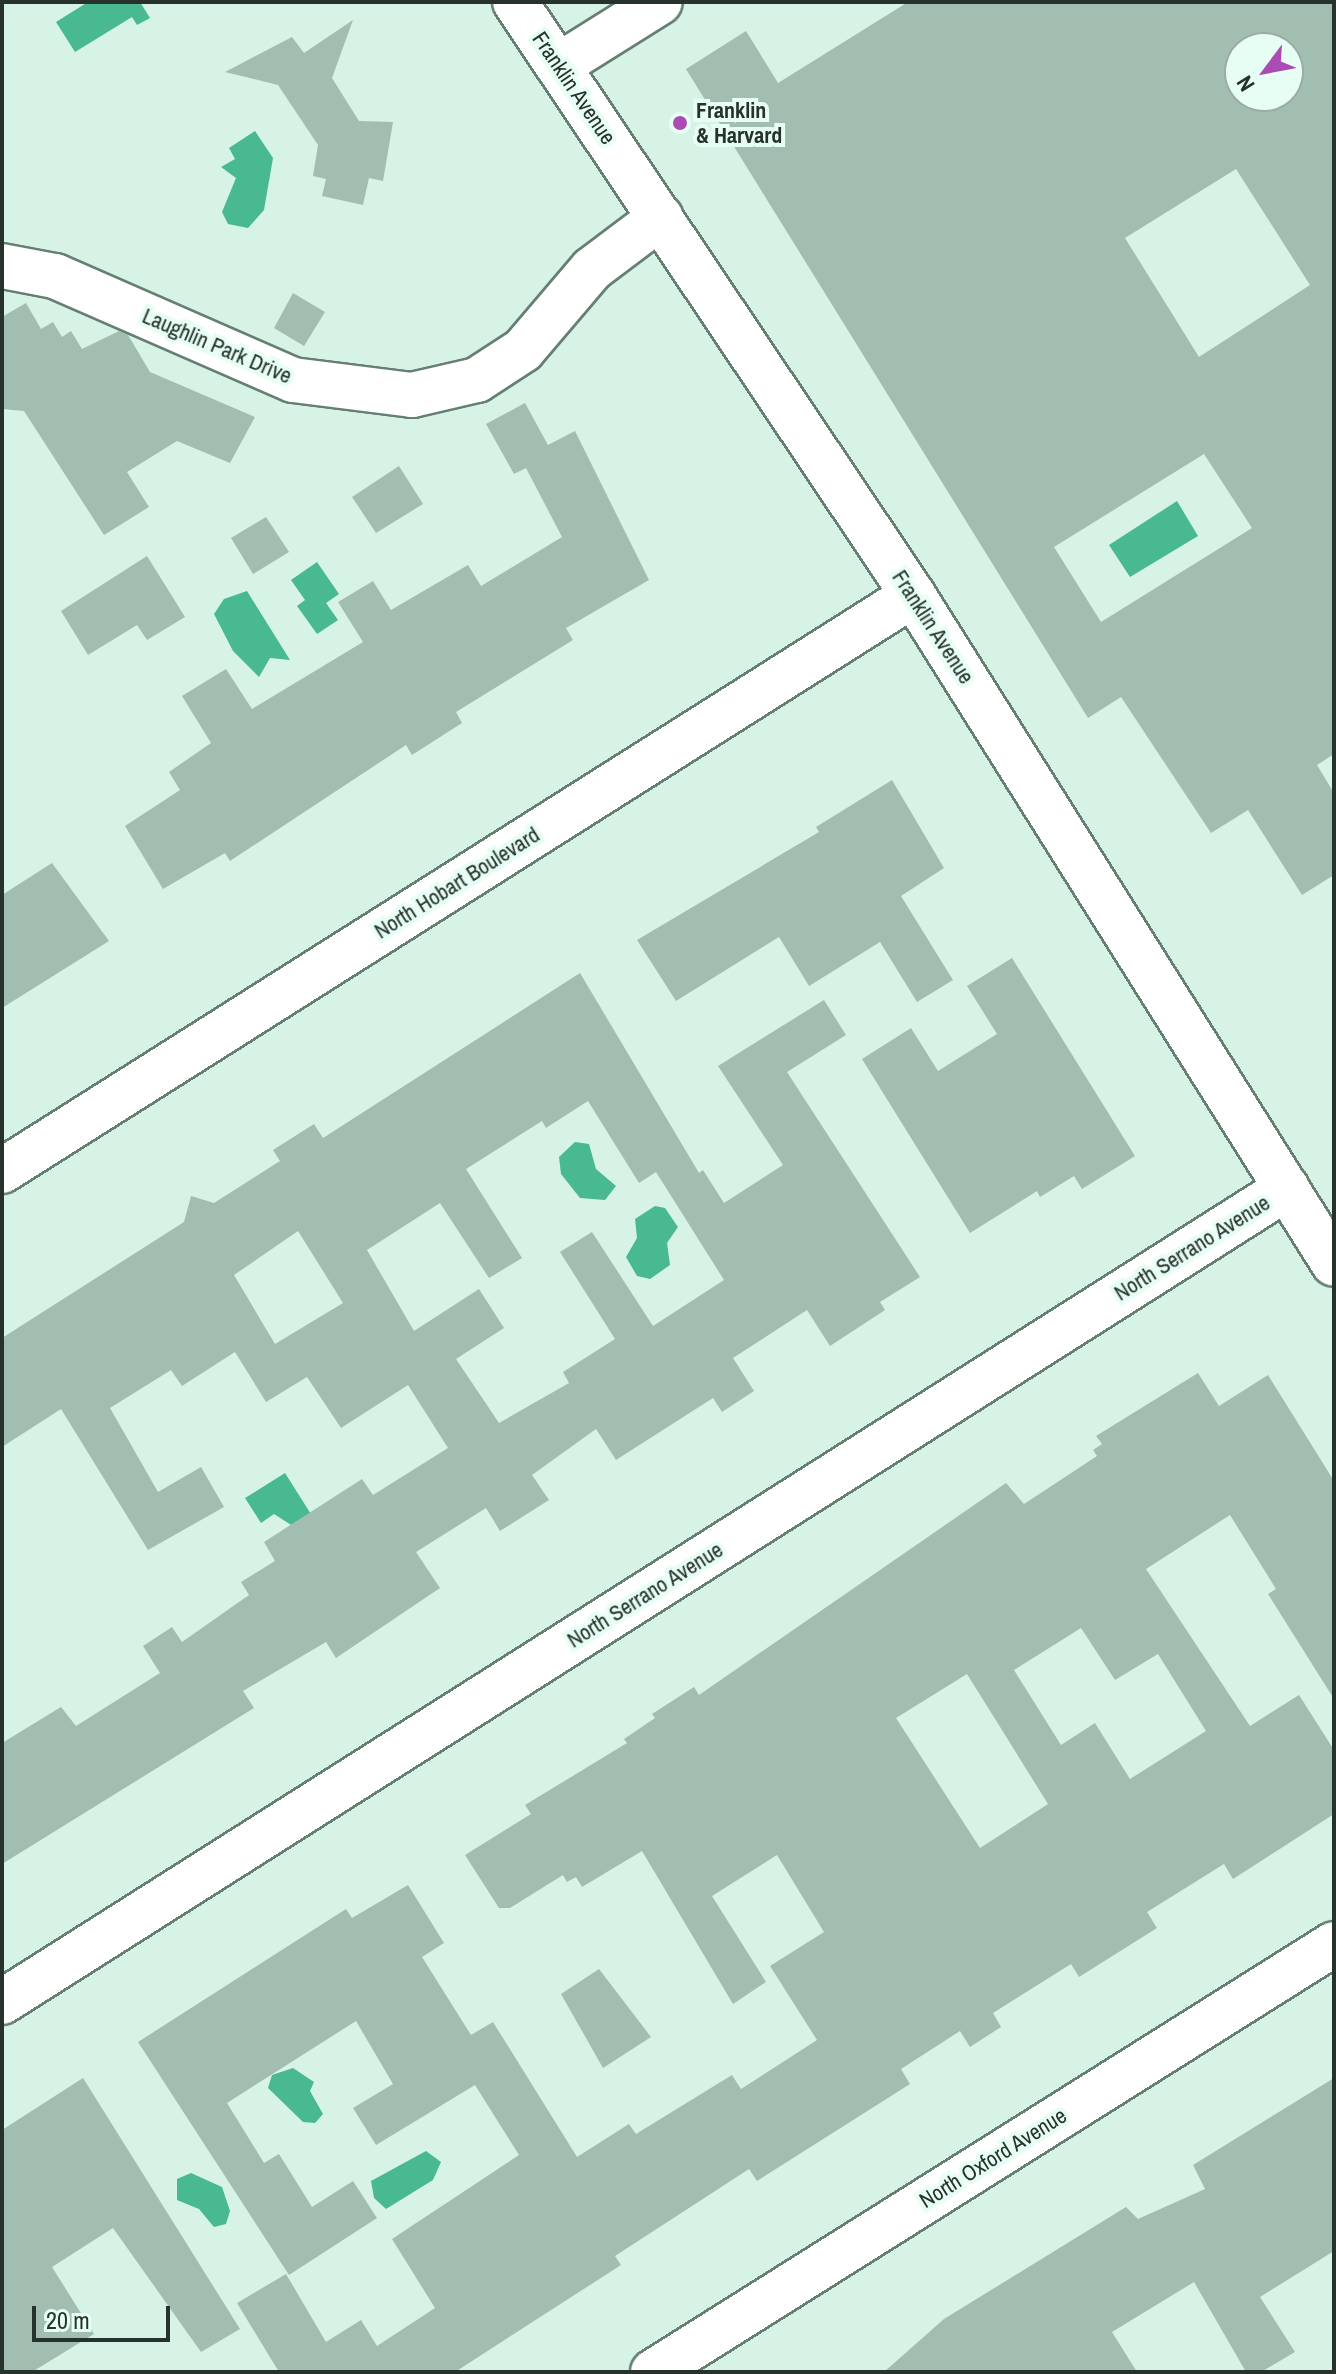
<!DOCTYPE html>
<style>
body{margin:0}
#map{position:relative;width:1336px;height:2374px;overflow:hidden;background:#d6f3e5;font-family:"Archivo Narrow",sans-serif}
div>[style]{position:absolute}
.water>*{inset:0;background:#48b991}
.building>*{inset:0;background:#a2beb1}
.roads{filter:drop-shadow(2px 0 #657f73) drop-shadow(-2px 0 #657f73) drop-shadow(0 2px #657f73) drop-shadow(0 -2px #657f73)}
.minor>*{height:44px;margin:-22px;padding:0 22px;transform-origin:22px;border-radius:22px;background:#fff}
.tertiary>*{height:44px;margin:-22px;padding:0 22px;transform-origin:22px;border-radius:22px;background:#fff}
.dots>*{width:22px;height:22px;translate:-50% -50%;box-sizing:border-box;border:4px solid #e7fef4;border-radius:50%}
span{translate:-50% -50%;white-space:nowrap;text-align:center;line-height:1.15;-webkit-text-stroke:8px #e7fef4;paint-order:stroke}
.street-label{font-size:22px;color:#27322d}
.poi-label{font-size:22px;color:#27322d;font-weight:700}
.left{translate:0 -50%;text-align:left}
.frame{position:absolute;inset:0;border:4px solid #27322d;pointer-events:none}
.north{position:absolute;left:1224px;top:32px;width:80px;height:80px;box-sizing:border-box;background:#e7fef4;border:2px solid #9aaca4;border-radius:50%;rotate:238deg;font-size:22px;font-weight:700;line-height:32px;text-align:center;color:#27322d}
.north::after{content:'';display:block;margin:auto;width:28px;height:36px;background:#ab4cb5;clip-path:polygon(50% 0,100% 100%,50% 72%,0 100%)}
.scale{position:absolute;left:32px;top:2306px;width:138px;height:36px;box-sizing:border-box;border:4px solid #27322d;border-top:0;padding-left:10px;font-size:24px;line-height:28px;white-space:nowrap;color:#27322d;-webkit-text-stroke:6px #e7fef4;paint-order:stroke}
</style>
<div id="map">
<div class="water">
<i style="clip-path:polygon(88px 2px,140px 2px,150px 18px,137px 25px,132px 17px,75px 52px,56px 22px)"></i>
<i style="clip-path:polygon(255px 131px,273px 158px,264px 210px,248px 228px,228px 224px,222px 212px,236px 178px,221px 167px,235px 159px,229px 148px)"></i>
<i style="clip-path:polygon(1177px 501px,1198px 536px,1130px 577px,1109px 545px)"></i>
<i style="clip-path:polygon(317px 562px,339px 594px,326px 603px,338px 620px,317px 634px,297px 606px,305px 600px,291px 580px)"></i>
<i style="clip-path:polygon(247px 591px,290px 660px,270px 658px,259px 677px,233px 651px,214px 614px,224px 599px)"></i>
<i style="clip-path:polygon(575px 1142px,589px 1144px,596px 1169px,616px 1186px,605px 1200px,580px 1198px,561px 1174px,559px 1157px)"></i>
<i style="clip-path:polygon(655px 1206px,665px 1208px,678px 1227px,667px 1243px,670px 1265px,650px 1279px,637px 1276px,626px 1257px,637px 1238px,635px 1219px)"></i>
<i style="clip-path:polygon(285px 1473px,321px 1530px,310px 1537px,274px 1514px,261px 1523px,245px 1498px)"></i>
<i style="clip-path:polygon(293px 2068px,314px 2082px,310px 2091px,323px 2114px,315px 2123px,303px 2122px,268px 2088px,272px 2075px)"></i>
<i style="clip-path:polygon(426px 2151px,441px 2162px,433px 2180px,386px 2209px,374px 2198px,371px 2181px)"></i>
<i style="clip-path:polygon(191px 2173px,222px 2187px,230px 2211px,226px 2224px,214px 2227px,199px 2209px,177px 2200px,177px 2179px)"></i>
</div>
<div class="building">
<i style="clip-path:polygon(evenodd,908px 2px,1334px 2px,1334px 754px,1317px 765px,1334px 793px,1334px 875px,1302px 895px,1248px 810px,1211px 833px,1121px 697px,1088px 718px,686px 69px,746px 31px,778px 83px,908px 2px,1240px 48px,1288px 48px,1288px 96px,1240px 96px,1240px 48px,908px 2px,1236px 169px,1310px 285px,1199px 357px,1125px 238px,1236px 169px,908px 2px,1204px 454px,1252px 528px,1101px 622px,1054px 547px,1204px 454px)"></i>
<i style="clip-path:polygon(353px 20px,332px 78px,359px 121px,393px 122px,383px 181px,369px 178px,363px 205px,322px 196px,326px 179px,313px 176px,318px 145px,278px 85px,225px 72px,292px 37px,304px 53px)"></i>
<i style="clip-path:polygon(293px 293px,325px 312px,304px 346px,274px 328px)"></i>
<i style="clip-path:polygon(26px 303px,41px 329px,53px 322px,62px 337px,71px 331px,82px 349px,119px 331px,128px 335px,150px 372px,255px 417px,230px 463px,177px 441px,127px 472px,149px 507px,104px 535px,24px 411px,2px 409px,2px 317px)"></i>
<i style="clip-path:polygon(525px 403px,548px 445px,575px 431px,649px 580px,566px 628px,573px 640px,456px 712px,462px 723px,412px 755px,406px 745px,230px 861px,225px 853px,163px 889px,125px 826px,180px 790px,169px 772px,211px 743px,182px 696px,226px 669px,252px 709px,363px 642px,338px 602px,373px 581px,391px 610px,468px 565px,481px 586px,562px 537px,526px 468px,514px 474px,486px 424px)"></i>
<i style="clip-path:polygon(399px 466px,423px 504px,376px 533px,352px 497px)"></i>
<i style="clip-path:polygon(266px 517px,289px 552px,253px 574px,231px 538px)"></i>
<i style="clip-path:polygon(147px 556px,185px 617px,147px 640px,137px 625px,88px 655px,61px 611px)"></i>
<i style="clip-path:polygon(892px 780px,944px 868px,901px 896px,953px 980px,917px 1002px,880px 942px,809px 986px,779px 937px,676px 1001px,637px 940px,819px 832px,816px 827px)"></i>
<i style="clip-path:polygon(52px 863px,109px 941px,2px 1008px,2px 895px)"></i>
<i style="clip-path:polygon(1012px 958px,1135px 1156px,1082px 1189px,1074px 1176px,1040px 1197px,1037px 1191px,970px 1233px,862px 1059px,911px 1028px,938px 1071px,997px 1034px,967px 986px)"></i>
<i style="clip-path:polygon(evenodd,580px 973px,699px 1173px,703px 1170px,724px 1203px,783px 1165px,718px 1066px,824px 1000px,846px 1035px,787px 1072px,920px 1277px,880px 1302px,885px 1310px,830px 1346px,807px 1310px,733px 1358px,754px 1391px,722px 1412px,713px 1398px,616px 1460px,596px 1429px,532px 1475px,549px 1500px,500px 1531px,486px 1508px,416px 1552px,440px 1588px,336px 1658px,326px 1642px,243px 1691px,254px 1708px,2px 1864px,2px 1743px,61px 1707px,76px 1726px,160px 1673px,143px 1646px,172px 1627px,182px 1642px,249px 1595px,241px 1582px,275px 1561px,264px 1542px,362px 1479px,373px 1495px,448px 1448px,408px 1385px,341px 1428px,307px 1377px,266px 1402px,235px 1352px,182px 1386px,171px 1370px,110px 1408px,158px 1492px,201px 1467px,224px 1507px,148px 1550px,61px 1409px,2px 1447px,2px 1338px,184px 1222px,191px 1196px,214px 1203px,280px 1161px,273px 1150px,314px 1124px,323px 1138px,580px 973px,588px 1101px,639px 1183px,656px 1172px,724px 1280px,653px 1326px,592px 1232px,560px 1252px,615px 1339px,563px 1372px,569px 1383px,499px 1423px,456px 1359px,504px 1328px,479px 1289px,414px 1331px,367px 1250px,440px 1203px,489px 1278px,522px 1258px,466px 1169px,542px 1121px,546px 1128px,588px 1101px,580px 973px,298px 1231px,343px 1303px,275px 1344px,234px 1275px,298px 1231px)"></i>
<i style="clip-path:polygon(evenodd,1198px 1373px,1219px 1406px,1268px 1375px,1334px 1481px,1334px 1699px,1268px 1594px,1276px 1589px,1230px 1515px,1146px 1569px,1250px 1726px,1299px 1695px,1334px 1750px,1334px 1814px,1233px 1879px,1224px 1864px,1147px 1912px,1157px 1928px,1079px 1977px,1071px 1964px,993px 2013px,1001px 2027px,970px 2047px,960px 2031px,901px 2069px,910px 2084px,757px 2181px,749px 2169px,615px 2256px,621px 2265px,455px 2372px,279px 2372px,237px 2303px,286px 2274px,326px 2342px,361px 2320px,377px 2346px,435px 2308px,392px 2239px,519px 2155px,475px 2085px,376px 2145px,353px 2108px,393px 2084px,356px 2021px,227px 2103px,264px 2163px,279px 2154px,312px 2207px,353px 2181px,377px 2218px,289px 2275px,138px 2042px,346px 1909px,352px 1918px,408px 1885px,444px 1943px,422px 1957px,471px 2035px,493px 2022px,577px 2157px,629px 2124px,636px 2134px,732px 2075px,741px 2089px,817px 2040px,770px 1966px,824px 1932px,777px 1855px,712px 1896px,766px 1982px,733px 2004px,642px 1851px,582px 1887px,576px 1877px,567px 1882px,563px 1875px,510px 1908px,499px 1908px,465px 1855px,531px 1814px,525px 1805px,627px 1743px,624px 1739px,655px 1718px,652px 1714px,694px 1687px,699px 1695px,1006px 1483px,1024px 1504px,1097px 1456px,1093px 1450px,1102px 1444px,1096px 1436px,1198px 1373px,1081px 1628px,1115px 1680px,1158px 1654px,1206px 1731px,1130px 1779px,1095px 1723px,1061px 1745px,1014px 1670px,1081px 1628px,1198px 1373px,967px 1674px,1048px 1804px,980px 1848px,896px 1718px,967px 1674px)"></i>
<i style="clip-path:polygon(599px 1969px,651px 2037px,603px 2068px,561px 1994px)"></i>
<i style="clip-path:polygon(83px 2078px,240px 2329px,201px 2352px,113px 2228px,52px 2267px,94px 2334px,32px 2372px,2px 2372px,2px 2130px)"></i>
<i style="clip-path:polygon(1334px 2078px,1334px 2251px,1260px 2297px,1295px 2352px,1261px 2372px,1246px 2372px,1194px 2282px,1112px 2332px,1137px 2372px,884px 2372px,944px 2319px,1126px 2207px,1138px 2219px,1205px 2189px,1193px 2165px)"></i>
</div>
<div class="roads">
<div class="minor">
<i style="left:558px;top:66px;width:120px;rotate:-32.1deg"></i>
<i style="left:2px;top:266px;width:54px;rotate:10.7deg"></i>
<i style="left:55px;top:276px;width:260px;rotate:23.6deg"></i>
<i style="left:293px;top:380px;width:120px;rotate:7.2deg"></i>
<i style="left:412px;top:395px;width:67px;rotate:-13deg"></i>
<i style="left:477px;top:380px;width:55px;rotate:-33.1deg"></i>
<i style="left:523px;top:350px;width:106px;rotate:-49.6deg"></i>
<i style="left:592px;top:269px;width:86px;rotate:-37deg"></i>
<i style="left:2px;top:1171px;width:1078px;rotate:-32.3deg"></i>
<i style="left:2px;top:2002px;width:1521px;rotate:-32.35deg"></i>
<i style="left:653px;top:2372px;width:804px;rotate:-32.15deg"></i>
</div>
<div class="tertiary">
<i style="left:515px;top:2px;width:714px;rotate:56.13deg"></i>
<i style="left:913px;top:595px;width:790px;rotate:57.82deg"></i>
</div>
</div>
<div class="dots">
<i style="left:680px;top:123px;background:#ab4cb5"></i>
</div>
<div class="street-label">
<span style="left:574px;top:88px;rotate:56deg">Franklin Avenue</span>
<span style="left:217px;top:346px;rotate:23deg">Laughlin Park Drive</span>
<span style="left:933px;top:627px;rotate:57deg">Franklin Avenue</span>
<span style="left:457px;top:883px;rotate:-32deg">North Hobart Boulevard</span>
<span style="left:1192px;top:1248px;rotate:-32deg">North Serrano Avenue</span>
<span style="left:645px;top:1595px;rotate:-32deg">North Serrano Avenue</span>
<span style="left:993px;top:2158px;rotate:-32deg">North Oxford Avenue</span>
</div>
<div class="poi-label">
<span class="left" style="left:696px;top:123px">Franklin<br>&amp; Harvard</span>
</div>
<div class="frame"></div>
<div class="north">N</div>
<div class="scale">20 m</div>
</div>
